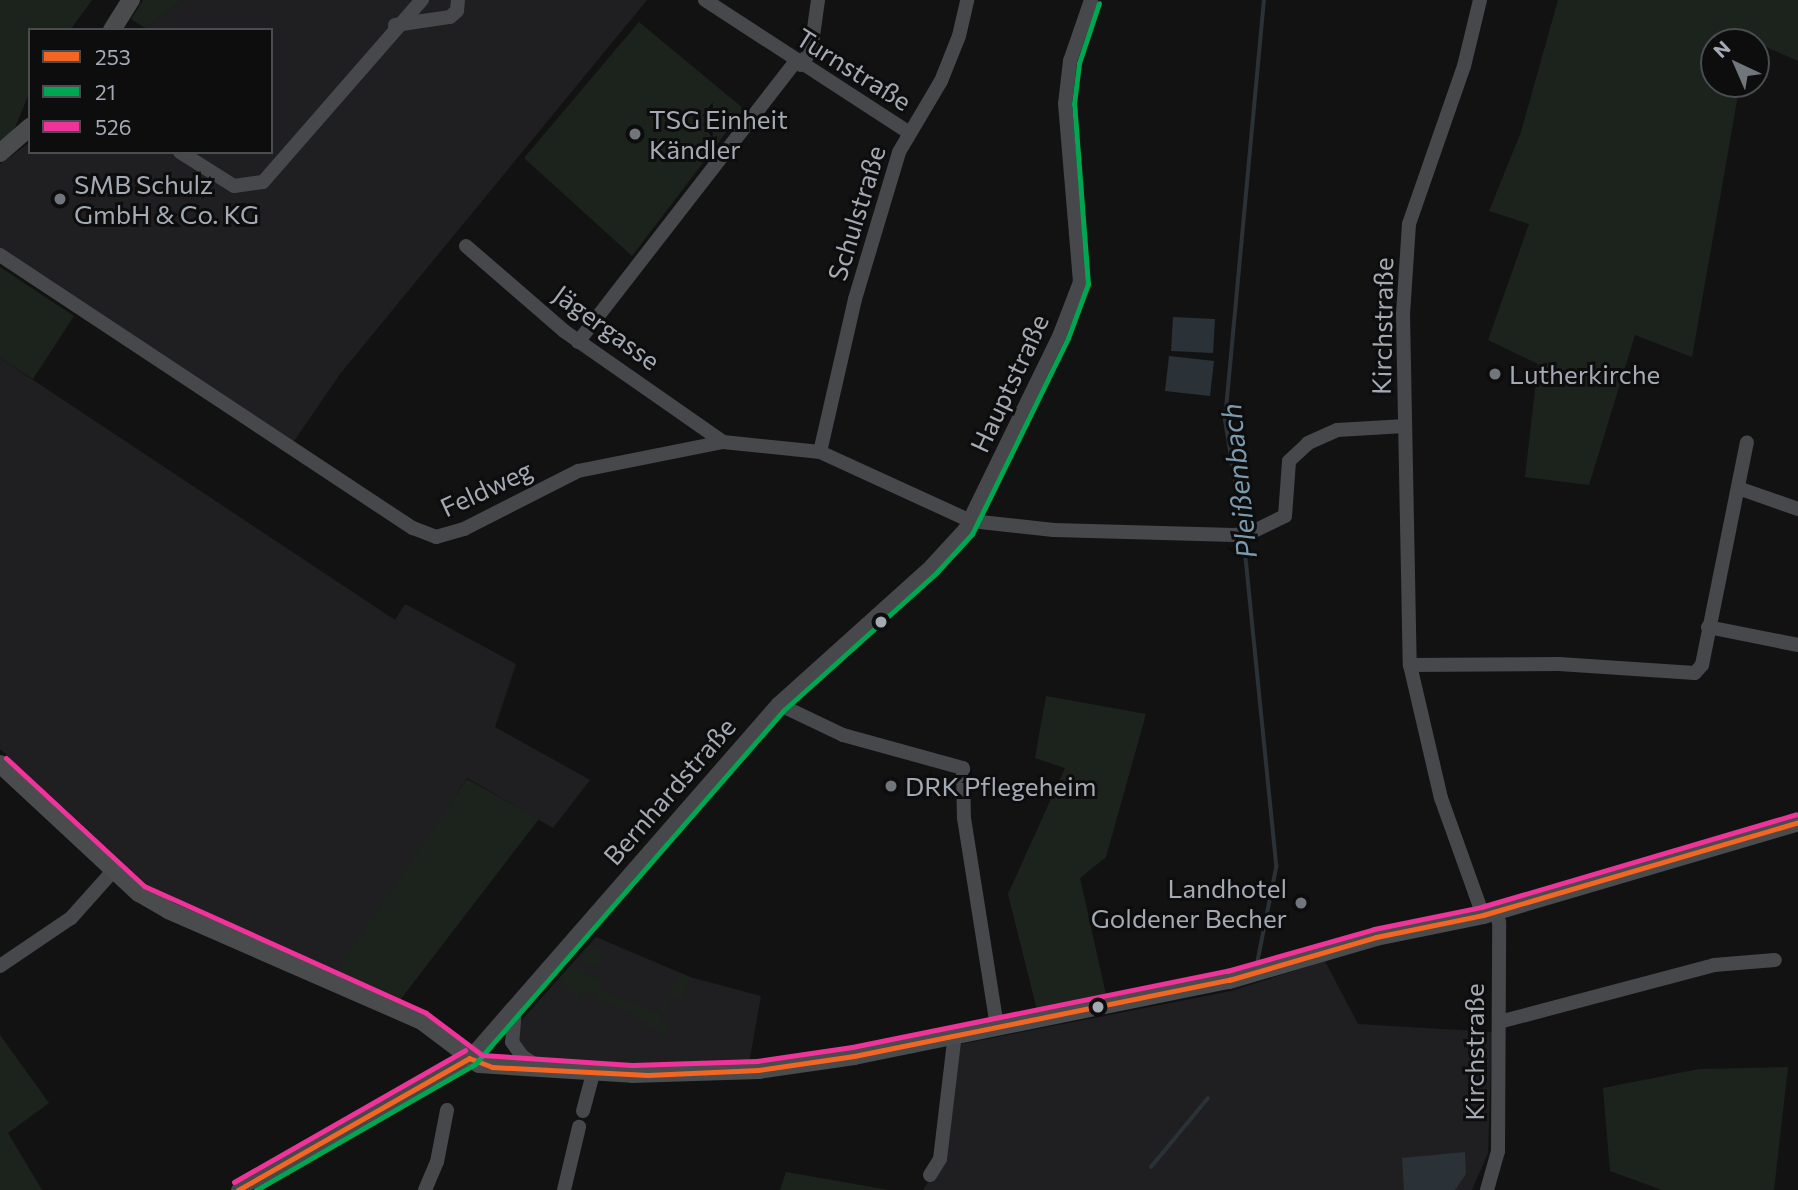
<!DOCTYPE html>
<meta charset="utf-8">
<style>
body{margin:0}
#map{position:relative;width:1798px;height:1190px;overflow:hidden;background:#121213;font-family:Commissioner,sans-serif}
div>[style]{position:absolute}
.built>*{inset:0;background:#1f1f21}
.green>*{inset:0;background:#1c231d}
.round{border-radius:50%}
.water>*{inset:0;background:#2a3237}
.stream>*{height:3.5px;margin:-1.75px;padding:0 1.75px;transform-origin:1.75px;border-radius:1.75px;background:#2a3237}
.minor>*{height:14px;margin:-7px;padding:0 7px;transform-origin:7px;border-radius:7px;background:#47484b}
.major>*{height:18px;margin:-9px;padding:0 9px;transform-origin:9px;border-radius:9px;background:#494b4d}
.bus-1>*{height:5px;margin:-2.5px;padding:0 2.5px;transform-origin:2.5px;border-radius:2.5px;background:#f26522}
.bus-2>*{height:5px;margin:-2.5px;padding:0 2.5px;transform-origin:2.5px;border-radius:2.5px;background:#00a651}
.bus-3>*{height:5px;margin:-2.5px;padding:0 2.5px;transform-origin:2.5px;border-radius:2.5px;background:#ef339a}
.dots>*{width:19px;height:19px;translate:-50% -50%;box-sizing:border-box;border:4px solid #0d0d0e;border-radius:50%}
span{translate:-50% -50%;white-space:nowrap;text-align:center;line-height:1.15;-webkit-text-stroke:6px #0d0d0e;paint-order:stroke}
.street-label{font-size:26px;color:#a4aab4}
.poi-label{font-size:26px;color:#a4aab4}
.left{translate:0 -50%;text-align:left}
.right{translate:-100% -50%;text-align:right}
.water-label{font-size:28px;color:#7b9aae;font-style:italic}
.legend{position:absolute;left:28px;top:28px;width:245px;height:126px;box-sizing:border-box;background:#0d0d0e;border:2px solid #494c50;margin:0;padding:9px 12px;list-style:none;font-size:21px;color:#a4aab4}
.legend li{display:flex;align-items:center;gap:14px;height:35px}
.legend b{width:35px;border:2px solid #494c50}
.north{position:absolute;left:1700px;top:28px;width:70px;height:70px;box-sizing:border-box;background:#0d0d0e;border:2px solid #494c50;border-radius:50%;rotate:316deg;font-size:19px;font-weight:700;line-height:28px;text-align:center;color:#a4aab4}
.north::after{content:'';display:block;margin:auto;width:24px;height:32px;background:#71757c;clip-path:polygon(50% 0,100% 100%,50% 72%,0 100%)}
</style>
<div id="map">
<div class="built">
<i style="clip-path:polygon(184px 0,647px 0,340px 374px,290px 447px,0 249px,0 164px,30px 142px,30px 152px,271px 152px,271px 30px,142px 30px)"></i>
<i style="clip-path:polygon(0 358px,395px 620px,405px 604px,516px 664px,495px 727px,590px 780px,553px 828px,467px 778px,341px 977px,155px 892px,0 749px)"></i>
<i style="clip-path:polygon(596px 937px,690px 977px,761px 996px,749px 1063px,652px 1068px,535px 1060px,516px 1041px,518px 1024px)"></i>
<i style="clip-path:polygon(1325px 961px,1358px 1024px,1492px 1032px,1488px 1153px,1472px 1190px,923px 1190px,943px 1160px,957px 1045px,1231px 991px)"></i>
</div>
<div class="green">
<i style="clip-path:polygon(0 0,92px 0,70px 30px,30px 30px,30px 91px,12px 135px,0 143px)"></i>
<i style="clip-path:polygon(143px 0,184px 0,145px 28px,131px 19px)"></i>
<i style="clip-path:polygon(1558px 0,1798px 0,1798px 61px,1748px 39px,1714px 42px,1714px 84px,1740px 84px,1692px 357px,1635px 335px,1589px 485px,1525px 477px,1538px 364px,1488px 340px,1529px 224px,1489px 211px,1521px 132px)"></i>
<i style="clip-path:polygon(639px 22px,744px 109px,632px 256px,524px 158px)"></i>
<i style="clip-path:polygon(0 267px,74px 316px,33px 379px,0 358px)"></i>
<i style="clip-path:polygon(1046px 696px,1146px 714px,1106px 857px,1080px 878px,1108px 1004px,1039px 1018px,1008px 894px,1065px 768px,1035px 758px)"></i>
<i style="clip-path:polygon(467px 779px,539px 819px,400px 1000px,340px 975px,339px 967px)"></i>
<i class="round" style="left:582px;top:946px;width:20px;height:20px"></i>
<i style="clip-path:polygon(572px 964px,602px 982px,599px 990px,658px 1014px,681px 973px,690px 977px,682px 1000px,670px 996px,661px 1021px,669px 1025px,665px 1035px,611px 1002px,595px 1001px,595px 993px,581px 993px,580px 1000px,574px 997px,559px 978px)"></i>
<i style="clip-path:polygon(0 1035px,49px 1103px,8px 1133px,42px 1190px,0 1190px)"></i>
<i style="clip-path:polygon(1788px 1067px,1774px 1190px,1662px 1190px,1610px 1171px,1603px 1088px,1699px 1069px)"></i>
<i style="clip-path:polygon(786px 1172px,889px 1190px,780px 1190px)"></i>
</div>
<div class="water">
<i style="clip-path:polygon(1173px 317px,1215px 319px,1213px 353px,1171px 351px)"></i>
<i style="clip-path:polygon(1169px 356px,1214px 361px,1210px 396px,1165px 391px)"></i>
<i style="clip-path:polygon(1465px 1152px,1466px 1174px,1455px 1190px,1404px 1190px,1402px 1158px)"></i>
</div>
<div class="stream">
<i style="left:1243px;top:530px;width:111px;rotate:-99.3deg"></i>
<i style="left:1225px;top:420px;width:422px;rotate:-84.7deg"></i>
<i style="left:1244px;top:538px;width:330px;rotate:84.3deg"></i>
<i style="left:1277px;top:866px;width:97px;rotate:101.3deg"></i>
<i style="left:1151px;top:1167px;width:89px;rotate:-50.4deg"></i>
</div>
<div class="minor">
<i style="left:705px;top:0;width:242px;rotate:33deg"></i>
<i style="left:1480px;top:0;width:68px;rotate:103.6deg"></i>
<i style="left:1464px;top:66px;width:167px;rotate:109.2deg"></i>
<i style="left:1409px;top:224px;width:90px;rotate:93.8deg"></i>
<i style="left:1403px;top:314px;width:351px;rotate:88.9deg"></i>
<i style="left:1410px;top:665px;width:137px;rotate:76.9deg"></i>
<i style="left:1441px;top:798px;width:124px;rotate:70.3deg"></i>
<i style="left:395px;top:25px;width:56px;rotate:-8.3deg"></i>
<i style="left:450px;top:17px;width:9px;rotate:-41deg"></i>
<i style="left:457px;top:11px;width:11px;rotate:-85deg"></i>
<i style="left:801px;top:65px;width:18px;rotate:-56deg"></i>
<i style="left:811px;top:50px;width:50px;rotate:-82deg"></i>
<i style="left:180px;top:152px;width:64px;rotate:32.2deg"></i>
<i style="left:234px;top:186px;width:29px;rotate:-8deg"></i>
<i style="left:263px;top:182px;width:242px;rotate:-48.9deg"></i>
<i style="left:466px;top:246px;width:130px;rotate:40.9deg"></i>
<i style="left:564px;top:331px;width:194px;rotate:34.9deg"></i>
<i style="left:0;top:255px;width:495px;rotate:33.5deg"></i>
<i style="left:413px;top:528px;width:25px;rotate:21deg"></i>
<i style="left:436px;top:537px;width:29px;rotate:-16deg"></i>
<i style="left:464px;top:529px;width:128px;rotate:-27deg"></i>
<i style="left:578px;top:471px;width:148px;rotate:-11.3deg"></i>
<i style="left:723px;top:442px;width:98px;rotate:5.9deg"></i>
<i style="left:820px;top:452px;width:166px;rotate:24.6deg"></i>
<i style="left:971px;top:521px;width:83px;rotate:6.2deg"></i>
<i style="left:1054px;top:530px;width:180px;rotate:1.6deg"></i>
<i style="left:1234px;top:535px;width:16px;rotate:-7deg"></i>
<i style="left:1250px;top:533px;width:39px;rotate:-26deg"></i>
<i style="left:1285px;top:516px;width:55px;rotate:-85.8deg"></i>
<i style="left:1289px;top:461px;width:26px;rotate:-43deg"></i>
<i style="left:1308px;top:443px;width:32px;rotate:-24deg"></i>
<i style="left:1337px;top:430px;width:68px;rotate:-3.4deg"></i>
<i style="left:578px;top:342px;width:354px;rotate:-52.2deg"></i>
<i style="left:820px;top:452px;width:157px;rotate:-77.1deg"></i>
<i style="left:855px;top:299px;width:153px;rotate:-73.3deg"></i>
<i style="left:899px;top:152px;width:82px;rotate:-59.4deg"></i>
<i style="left:941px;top:81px;width:48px;rotate:-68.2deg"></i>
<i style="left:959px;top:36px;width:37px;rotate:-77deg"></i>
<i style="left:1738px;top:488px;width:64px;rotate:19.3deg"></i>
<i style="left:1708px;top:627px;width:92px;rotate:11.3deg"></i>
<i style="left:1410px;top:665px;width:149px;rotate:-0.4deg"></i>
<i style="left:1559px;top:664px;width:136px;rotate:3.8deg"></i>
<i style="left:1695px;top:673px;width:11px;rotate:-49deg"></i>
<i style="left:1702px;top:665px;width:227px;rotate:-78.6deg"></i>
<i style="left:778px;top:704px;width:72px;rotate:25.5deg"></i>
<i style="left:843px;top:735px;width:124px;rotate:15.4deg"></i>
<i style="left:963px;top:768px;width:50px;rotate:88.9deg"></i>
<i style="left:964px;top:818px;width:212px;rotate:81deg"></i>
<i style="left:0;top:966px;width:86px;rotate:-34.1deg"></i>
<i style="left:71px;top:918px;width:63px;rotate:-48.2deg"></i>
<i style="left:515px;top:1010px;width:32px;rotate:95deg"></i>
<i style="left:512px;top:1042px;width:19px;rotate:54deg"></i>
<i style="left:523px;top:1057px;width:19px;rotate:32deg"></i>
<i style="left:1499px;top:1022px;width:222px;rotate:-14.8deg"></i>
<i style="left:1714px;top:965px;width:61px;rotate:-4.7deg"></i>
<i style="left:583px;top:1111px;width:39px;rotate:-75deg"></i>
<i style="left:930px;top:1175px;width:19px;rotate:-58deg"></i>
<i style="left:940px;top:1159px;width:126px;rotate:-83.2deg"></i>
<i style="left:238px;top:1190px;width:266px;rotate:-29.7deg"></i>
<i style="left:469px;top:1058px;width:470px;rotate:-48.9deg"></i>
<i style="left:778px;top:704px;width:206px;rotate:-42deg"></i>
<i style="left:931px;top:566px;width:50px;rotate:-47.4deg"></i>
<i style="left:965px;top:529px;width:217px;rotate:-64deg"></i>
<i style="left:1060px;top:334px;width:56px;rotate:-69deg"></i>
<i style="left:1080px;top:282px;width:179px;rotate:-94.8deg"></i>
<i style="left:1065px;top:104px;width:43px;rotate:-83.4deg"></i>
<i style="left:1070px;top:61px;width:65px;rotate:-71deg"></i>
<i style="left:425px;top:1190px;width:30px;rotate:-67deg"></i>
<i style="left:437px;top:1162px;width:53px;rotate:-79.1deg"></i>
<i style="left:564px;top:1190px;width:65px;rotate:-76.6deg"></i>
<i style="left:1487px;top:1190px;width:41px;rotate:-74.2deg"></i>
<i style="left:1498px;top:1151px;width:229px;rotate:-89.7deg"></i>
<i style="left:1499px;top:922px;width:11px;rotate:-112deg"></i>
</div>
<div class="major">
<i style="left:112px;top:30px;width:36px;rotate:-58deg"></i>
<i style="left:0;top:153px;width:40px;rotate:-41deg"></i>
<i style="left:0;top:764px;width:190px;rotate:42.9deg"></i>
<i style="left:139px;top:893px;width:34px;rotate:30deg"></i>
<i style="left:168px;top:910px;width:277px;rotate:23.6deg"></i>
<i style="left:422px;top:1021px;width:71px;rotate:37deg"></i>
<i style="left:479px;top:1064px;width:153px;rotate:3.7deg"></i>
<i style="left:632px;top:1074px;width:126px;rotate:-1.8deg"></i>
<i style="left:758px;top:1070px;width:97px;rotate:-8.3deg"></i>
<i style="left:854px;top:1056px;width:383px;rotate:-11.5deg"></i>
<i style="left:1229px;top:980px;width:153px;rotate:-16.3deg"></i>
<i style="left:1376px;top:937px;width:109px;rotate:-11.6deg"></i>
<i style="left:1483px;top:915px;width:328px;rotate:-16.4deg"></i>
</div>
<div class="bus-1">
<i style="left:469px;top:1058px;width:25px;rotate:21deg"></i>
<i style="left:492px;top:1067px;width:156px;rotate:2.9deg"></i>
<i style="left:648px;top:1075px;width:110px;rotate:-2.6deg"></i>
<i style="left:758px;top:1070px;width:97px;rotate:-8.3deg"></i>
<i style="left:854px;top:1056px;width:383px;rotate:-11.5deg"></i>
<i style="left:1229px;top:980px;width:153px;rotate:-16.3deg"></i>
<i style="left:1376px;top:937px;width:109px;rotate:-11.6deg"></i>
<i style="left:1483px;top:915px;width:328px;rotate:-16.4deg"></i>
<i style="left:238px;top:1190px;width:266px;rotate:-29.7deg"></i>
</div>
<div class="bus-2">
<i style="left:256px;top:1190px;width:253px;rotate:-29.9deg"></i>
<i style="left:475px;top:1064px;width:470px;rotate:-48.9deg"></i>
<i style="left:784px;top:710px;width:206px;rotate:-42deg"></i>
<i style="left:937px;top:572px;width:52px;rotate:-47.4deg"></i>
<i style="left:972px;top:534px;width:218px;rotate:-63.9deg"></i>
<i style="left:1068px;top:338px;width:58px;rotate:-69.7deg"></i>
<i style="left:1088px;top:284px;width:181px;rotate:-94.4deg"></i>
<i style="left:1074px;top:104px;width:41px;rotate:-83deg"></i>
<i style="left:1079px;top:63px;width:63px;rotate:-71.6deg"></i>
</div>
<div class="bus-3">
<i style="left:6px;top:758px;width:188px;rotate:42.8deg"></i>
<i style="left:144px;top:886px;width:309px;rotate:24.2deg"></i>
<i style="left:426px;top:1013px;width:70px;rotate:36.9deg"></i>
<i style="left:482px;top:1055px;width:150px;rotate:3.8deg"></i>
<i style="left:632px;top:1065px;width:125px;rotate:-1.8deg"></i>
<i style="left:757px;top:1061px;width:96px;rotate:-8.4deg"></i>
<i style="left:852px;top:1047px;width:383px;rotate:-11.5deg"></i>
<i style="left:1227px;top:971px;width:153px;rotate:-15.9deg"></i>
<i style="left:1374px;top:929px;width:109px;rotate:-11.6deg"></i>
<i style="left:1481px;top:907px;width:328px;rotate:-16.4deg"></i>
<i style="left:234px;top:1182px;width:266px;rotate:-29.7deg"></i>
</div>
<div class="dots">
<i style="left:635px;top:134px;background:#71757c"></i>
<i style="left:60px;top:199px;background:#71757c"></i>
<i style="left:1495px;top:374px;background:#71757c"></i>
<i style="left:881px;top:622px;background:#a4aab4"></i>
<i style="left:891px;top:786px;background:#71757c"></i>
<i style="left:1301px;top:903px;background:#71757c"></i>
<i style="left:1098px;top:1007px;background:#a4aab4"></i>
</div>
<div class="street-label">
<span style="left:854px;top:69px;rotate:32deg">Turnstraße</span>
<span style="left:856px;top:213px;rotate:-73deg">Schulstraße</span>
<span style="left:1382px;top:326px;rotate:-89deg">Kirchstraße</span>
<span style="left:607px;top:327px;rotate:36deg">Jägergasse</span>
<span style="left:1009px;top:383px;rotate:-65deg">Hauptstraße</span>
<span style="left:486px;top:488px;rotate:-25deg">Feldweg</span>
<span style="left:669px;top:791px;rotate:-49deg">Bernhardstraße</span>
<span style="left:1474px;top:1052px;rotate:-90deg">Kirchstraße</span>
</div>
<div class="poi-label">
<span class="left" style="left:649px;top:134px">TSG Einheit<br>Kändler</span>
<span class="left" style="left:74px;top:199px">SMB Schulz<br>GmbH &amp; Co. KG</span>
<span class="left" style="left:1509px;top:374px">Lutherkirche</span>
<span class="left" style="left:905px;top:786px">DRK Pflegeheim</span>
<span class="right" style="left:1287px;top:903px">Landhotel<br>Goldener Becher</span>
</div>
<div class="water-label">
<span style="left:1238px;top:481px;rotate:-96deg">Pleißenbach</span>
</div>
<ul class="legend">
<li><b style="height:9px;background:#f26522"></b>253</li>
<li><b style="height:9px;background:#00a651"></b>21</li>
<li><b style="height:9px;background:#ef339a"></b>526</li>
</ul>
<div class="north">N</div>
</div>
